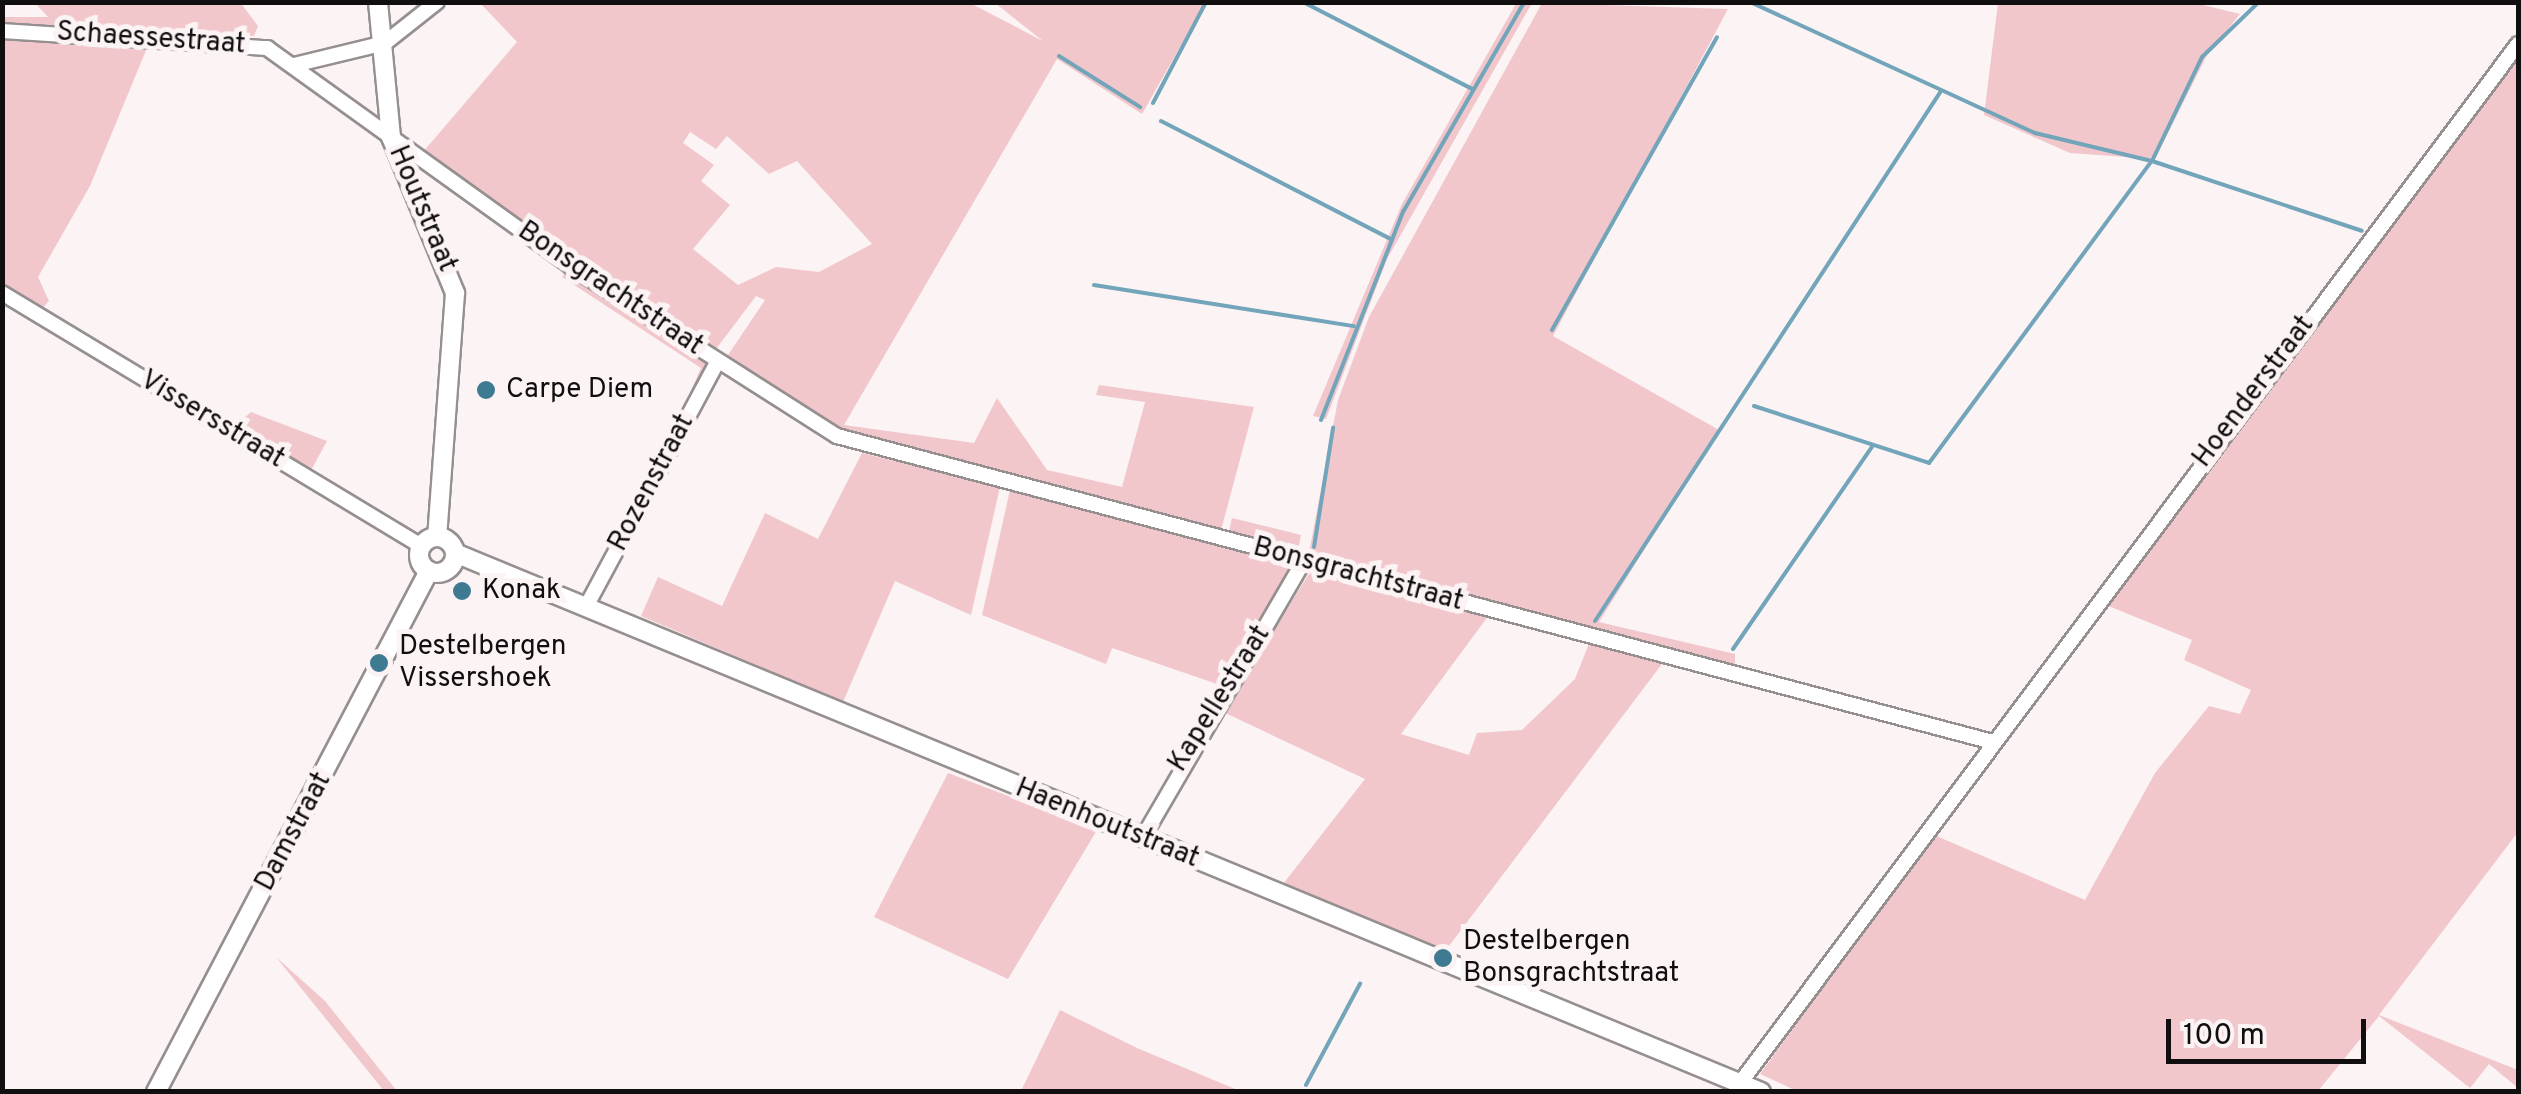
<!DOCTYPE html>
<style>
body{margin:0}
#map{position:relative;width:2521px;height:1094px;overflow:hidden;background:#fbf3f4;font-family:Overpass,sans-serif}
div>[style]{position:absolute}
.green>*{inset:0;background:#f1c7cc}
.stream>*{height:4px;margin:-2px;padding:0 2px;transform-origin:2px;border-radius:2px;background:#72a4ba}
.roads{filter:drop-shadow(2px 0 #968f90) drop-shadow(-2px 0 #968f90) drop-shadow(0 2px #968f90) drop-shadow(0 -2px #968f90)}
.minor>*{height:14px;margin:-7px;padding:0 7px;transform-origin:7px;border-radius:7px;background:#fff}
.tertiary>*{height:18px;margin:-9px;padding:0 9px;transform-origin:9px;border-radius:9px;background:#fff}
.tertiary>.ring{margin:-9px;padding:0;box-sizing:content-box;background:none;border:18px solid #fff;border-radius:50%}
.dots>*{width:28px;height:28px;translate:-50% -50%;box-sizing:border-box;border:5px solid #fbf3f4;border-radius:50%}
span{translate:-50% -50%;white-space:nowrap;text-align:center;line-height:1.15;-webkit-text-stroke:10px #fbf3f4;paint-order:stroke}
.street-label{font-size:28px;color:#100e0e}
.poi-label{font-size:28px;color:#100e0e}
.left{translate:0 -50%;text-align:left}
.frame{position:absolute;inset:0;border:5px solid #100e0e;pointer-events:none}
.scale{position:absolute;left:2166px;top:1019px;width:200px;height:45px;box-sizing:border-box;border:5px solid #100e0e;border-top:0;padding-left:12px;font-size:30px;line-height:35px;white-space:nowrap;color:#100e0e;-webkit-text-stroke:8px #fbf3f4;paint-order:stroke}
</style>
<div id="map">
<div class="green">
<i style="clip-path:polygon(240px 2px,258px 26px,254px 36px,154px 31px,90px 186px,38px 277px,49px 301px,41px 310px,3px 286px,2px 17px,48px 17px,35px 3px)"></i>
<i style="clip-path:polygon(1517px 2px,1532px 3px,1387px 259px,1326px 419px,1313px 416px,1402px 204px)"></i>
<i style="clip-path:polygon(evenodd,480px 3px,970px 3px,1043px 41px,995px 3px,1205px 3px,1142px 114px,1057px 59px,844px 425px,974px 443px,997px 398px,1047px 470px,1122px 487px,1145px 402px,1096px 395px,1099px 385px,1254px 407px,1220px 534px,833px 430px,724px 361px,765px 300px,756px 296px,713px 353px,574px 262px,423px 152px,517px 42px,480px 3px,690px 132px,716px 149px,727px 136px,769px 174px,797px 161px,872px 244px,819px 272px,776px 267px,738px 285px,693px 249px,730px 205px,701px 181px,714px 165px,683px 143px,690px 132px)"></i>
<i style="clip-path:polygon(1542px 3px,1728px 9px,1553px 336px,1719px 430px,1599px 622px,1735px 654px,1735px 665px,1671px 652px,1446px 950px,1283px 884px,1365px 779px,1223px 712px,1312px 569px,1489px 615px,1401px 734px,1469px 755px,1477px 733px,1522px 730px,1575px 679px,1590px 641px,1605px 633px,1308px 558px,1338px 400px,1369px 317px)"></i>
<i style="clip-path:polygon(2195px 3px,2240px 14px,2207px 55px,2155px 159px,2070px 153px,1984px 115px,1998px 3px)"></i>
<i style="clip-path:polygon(2518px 56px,2518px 832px,2379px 1015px,2518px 1070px,2518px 1088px,2489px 1064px,2470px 1088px,2379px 1016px,2318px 1091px,1799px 1092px,1760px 1074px,1934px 835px,2085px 900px,2155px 773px,2209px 706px,2240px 714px,2251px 690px,2184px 660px,2192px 640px,2106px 605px)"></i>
<i style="clip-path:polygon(567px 271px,705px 360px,708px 367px,675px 427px,701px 368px,562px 277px)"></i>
<i style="clip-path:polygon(251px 412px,327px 441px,310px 472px,235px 426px)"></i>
<i style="clip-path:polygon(862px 453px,1000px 487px,971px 615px,895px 581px,843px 702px,641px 616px,658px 577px,722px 606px,765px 513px,818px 539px)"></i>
<i style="clip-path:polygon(1010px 490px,1287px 561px,1292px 570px,1220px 685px,1112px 648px,1106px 664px,982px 615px)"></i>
<i style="clip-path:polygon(1232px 518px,1301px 535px,1297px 555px,1228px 536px)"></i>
<i style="clip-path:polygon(948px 773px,1097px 830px,1008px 979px,874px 917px)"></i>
<i style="clip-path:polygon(276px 957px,325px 1001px,397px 1091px,384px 1091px)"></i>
<i style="clip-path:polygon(1060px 1010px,1137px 1048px,1240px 1091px,1021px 1091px)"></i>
</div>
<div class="stream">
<i style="left:1303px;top:2px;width:190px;rotate:27.2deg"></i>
<i style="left:1750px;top:2px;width:314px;rotate:24.7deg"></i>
<i style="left:2035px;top:133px;width:120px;rotate:13.5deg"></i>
<i style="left:2152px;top:161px;width:115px;rotate:-64.3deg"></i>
<i style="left:2202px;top:57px;width:79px;rotate:-44deg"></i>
<i style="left:1059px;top:56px;width:96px;rotate:32.2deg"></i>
<i style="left:1153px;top:103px;width:114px;rotate:-62.3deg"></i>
<i style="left:1161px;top:121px;width:259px;rotate:27.2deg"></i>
<i style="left:1094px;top:285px;width:263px;rotate:9deg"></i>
<i style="left:1552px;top:330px;width:336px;rotate:-60.6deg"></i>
<i style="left:1754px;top:406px;width:184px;rotate:18deg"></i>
<i style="left:1929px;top:463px;width:375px;rotate:-53.6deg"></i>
<i style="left:2152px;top:161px;width:221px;rotate:18.4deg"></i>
<i style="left:1321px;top:420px;width:224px;rotate:-68.5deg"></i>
<i style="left:1403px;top:212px;width:242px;rotate:-60deg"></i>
<i style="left:1314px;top:547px;width:121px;rotate:-80.9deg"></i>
<i style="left:1595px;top:621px;width:633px;rotate:-56.86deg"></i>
<i style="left:1733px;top:649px;width:245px;rotate:-55.5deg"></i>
<i style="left:1306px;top:1085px;width:115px;rotate:-61.9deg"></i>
</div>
<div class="roads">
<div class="minor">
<i style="left:2px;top:31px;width:266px;rotate:3.7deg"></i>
<i style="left:267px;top:48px;width:373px;rotate:35.7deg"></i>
<i style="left:570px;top:266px;width:317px;rotate:32.5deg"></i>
<i style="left:837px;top:436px;width:1192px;rotate:14.83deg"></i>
<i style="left:294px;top:65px;width:94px;rotate:-13.6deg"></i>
<i style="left:385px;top:43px;width:66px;rotate:-38.3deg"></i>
<i style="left:2px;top:293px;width:489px;rotate:31.1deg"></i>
<i style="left:587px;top:605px;width:277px;rotate:-61.8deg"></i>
<i style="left:1142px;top:839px;width:320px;rotate:-59.8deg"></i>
<i style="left:1740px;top:1083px;width:1298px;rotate:-53.17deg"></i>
</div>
<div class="tertiary">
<i style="left:378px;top:2px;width:136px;rotate:84.5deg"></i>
<i style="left:391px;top:137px;width:169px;rotate:67.7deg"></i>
<i style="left:455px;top:293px;width:244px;rotate:94.2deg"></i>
<i class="ring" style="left:419px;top:537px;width:18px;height:18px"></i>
<i style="left:455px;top:553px;width:1413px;rotate:22.43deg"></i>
<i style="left:156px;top:1092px;width:588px;rotate:-62.35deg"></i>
</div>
</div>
<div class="dots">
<i style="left:486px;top:390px;background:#3e7a91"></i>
<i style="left:462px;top:591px;background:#3e7a91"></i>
<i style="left:379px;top:663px;background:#3e7a91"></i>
<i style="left:1443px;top:958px;background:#3e7a91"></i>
</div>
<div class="street-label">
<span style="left:151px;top:39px;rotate:4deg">Schaessestraat</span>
<span style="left:422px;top:209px;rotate:67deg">Houtstraat</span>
<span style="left:610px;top:289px;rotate:34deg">Bonsgrachtstraat</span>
<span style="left:2254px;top:392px;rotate:-53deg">Hoenderstraat</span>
<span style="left:212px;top:420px;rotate:31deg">Vissersstraat</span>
<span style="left:652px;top:483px;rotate:-62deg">Rozenstraat</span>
<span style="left:1358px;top:575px;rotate:15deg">Bonsgrachtstraat</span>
<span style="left:1220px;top:699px;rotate:-58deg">Kapellestraat</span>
<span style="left:1107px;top:824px;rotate:22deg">Haenhoutstraat</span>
<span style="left:294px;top:832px;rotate:-62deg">Damstraat</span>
</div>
<div class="poi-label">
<span class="left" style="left:506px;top:390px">Carpe Diem</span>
<span class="left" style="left:482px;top:591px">Konak</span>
<span class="left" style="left:399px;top:663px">Destelbergen<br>Vissershoek</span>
<span class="left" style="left:1463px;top:958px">Destelbergen<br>Bonsgrachtstraat</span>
</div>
<div class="frame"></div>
<div class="scale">100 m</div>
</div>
